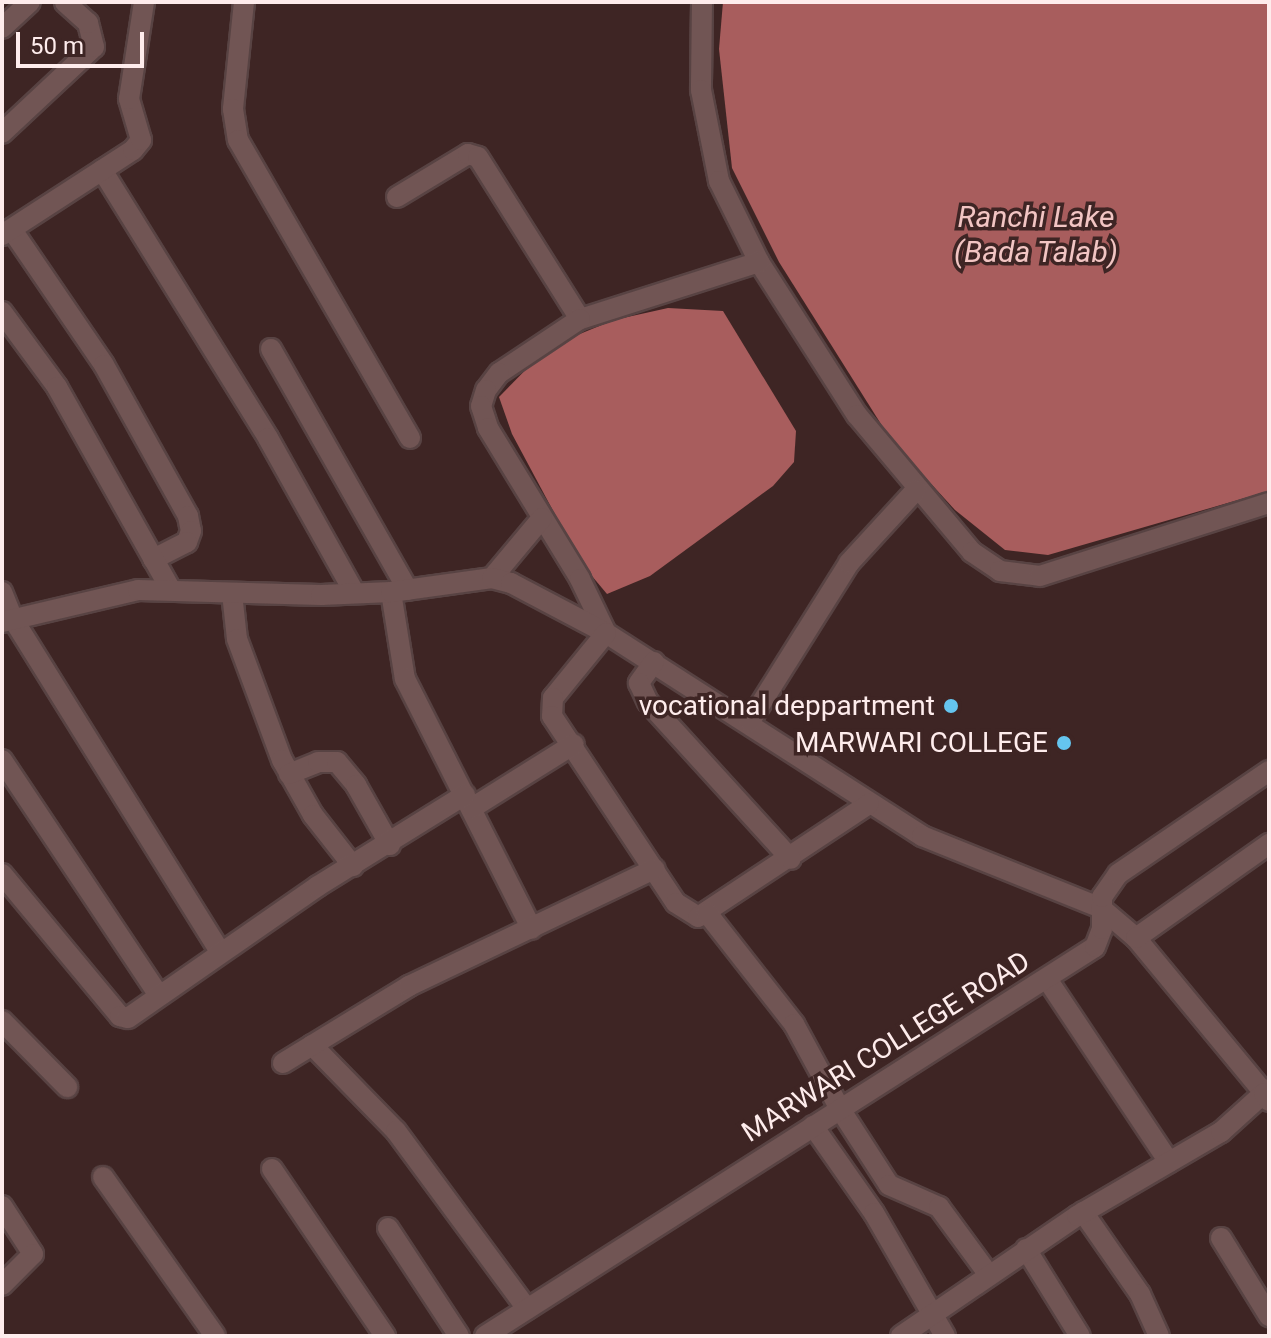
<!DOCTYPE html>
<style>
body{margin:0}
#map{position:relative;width:1271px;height:1338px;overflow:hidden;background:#3e2524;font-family:Roboto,sans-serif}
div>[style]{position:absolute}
.water>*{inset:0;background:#a85d5d}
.roads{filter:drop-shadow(2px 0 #584343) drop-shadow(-2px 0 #584343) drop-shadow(0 2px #584343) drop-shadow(0 -2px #584343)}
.minor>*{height:20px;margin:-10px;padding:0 10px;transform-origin:10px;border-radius:10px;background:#715554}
.dots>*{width:22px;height:22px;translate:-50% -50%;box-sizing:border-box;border:4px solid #3e2524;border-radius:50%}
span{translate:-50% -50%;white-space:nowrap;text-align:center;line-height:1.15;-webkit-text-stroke:7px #3e2524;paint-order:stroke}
.poi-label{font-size:28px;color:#feecec}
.right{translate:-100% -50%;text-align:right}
.street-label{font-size:28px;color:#feecec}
.water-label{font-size:30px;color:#f2c5c3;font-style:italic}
.frame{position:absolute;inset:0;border:4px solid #feecec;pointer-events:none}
.scale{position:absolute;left:16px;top:32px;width:128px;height:36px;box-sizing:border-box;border:4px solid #feecec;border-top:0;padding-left:10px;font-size:24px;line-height:28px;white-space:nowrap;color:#feecec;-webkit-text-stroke:6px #3e2524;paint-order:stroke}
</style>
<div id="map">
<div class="water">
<i style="clip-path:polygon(723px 2px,1269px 2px,1269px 491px,1048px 555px,1005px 550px,955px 510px,891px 440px,779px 262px,732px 168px,719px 49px)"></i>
<i style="clip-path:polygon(668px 308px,723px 311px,796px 431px,794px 462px,773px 486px,650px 576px,607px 594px,581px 563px,512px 434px,499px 397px,548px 347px,614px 320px)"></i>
</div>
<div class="roads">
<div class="minor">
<i style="left:244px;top:2px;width:108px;rotate:95.9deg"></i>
<i style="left:233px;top:109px;width:31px;rotate:81deg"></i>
<i style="left:238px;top:140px;width:344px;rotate:60deg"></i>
<i style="left:702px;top:2px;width:88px;rotate:90.7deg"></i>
<i style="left:701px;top:90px;width:93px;rotate:78.8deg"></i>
<i style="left:719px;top:181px;width:90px;rotate:63.7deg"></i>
<i style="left:759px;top:262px;width:182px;rotate:57.4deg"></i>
<i style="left:857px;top:415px;width:179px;rotate:50deg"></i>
<i style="left:972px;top:552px;width:34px;rotate:34deg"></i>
<i style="left:1000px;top:571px;width:40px;rotate:7.1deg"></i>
<i style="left:1040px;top:576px;width:240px;rotate:-17.7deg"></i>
<i style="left:2px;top:28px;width:38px;rotate:-43deg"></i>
<i style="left:2px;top:133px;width:126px;rotate:-43.1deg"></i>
<i style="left:94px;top:47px;width:25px;rotate:-104deg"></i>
<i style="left:88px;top:23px;width:31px;rotate:-138deg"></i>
<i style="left:102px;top:170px;width:315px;rotate:58.2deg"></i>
<i style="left:268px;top:438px;width:176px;rotate:60.8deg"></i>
<i style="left:397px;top:197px;width:83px;rotate:-31.2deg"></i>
<i style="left:468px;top:154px;width:10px;rotate:17deg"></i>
<i style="left:478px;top:157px;width:191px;rotate:57.8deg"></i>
<i style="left:12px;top:230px;width:163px;rotate:55.7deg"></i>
<i style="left:104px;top:365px;width:173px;rotate:60.9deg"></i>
<i style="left:188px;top:516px;width:15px;rotate:79deg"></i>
<i style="left:191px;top:531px;width:12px;rotate:110deg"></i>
<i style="left:187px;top:542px;width:38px;rotate:153deg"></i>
<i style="left:2px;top:235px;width:156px;rotate:-33deg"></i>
<i style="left:133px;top:150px;width:13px;rotate:-51deg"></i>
<i style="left:141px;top:140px;width:43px;rotate:-106.3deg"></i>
<i style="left:129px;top:99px;width:98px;rotate:-81.2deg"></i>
<i style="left:759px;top:262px;width:188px;rotate:162.3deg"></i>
<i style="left:580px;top:319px;width:97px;rotate:146.3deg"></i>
<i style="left:499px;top:373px;width:21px;rotate:127deg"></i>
<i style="left:486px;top:390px;width:17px;rotate:107deg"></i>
<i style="left:481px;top:406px;width:23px;rotate:72deg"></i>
<i style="left:488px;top:428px;width:177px;rotate:58.6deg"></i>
<i style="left:580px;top:579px;width:60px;rotate:64.3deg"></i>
<i style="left:606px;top:633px;width:376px;rotate:32.7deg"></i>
<i style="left:922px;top:836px;width:193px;rotate:21.9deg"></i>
<i style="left:1101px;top:908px;width:46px;rotate:40.6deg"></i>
<i style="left:1136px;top:938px;width:201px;rotate:50.4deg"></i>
<i style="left:1264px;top:1093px;width:6px;rotate:-39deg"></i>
<i style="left:2px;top:312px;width:93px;rotate:53.7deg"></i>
<i style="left:57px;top:387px;width:231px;rotate:60.7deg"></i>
<i style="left:271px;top:349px;width:277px;rotate:60.4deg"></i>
<i style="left:492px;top:578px;width:78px;rotate:-50.2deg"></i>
<i style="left:2px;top:592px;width:29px;rotate:68deg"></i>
<i style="left:13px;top:619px;width:391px;rotate:58.1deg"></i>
<i style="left:391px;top:592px;width:88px;rotate:80.9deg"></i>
<i style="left:405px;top:679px;width:280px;rotate:63.1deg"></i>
<i style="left:232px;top:593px;width:46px;rotate:83.8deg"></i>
<i style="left:237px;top:639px;width:129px;rotate:69.6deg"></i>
<i style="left:282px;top:760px;width:63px;rotate:60.6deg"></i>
<i style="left:313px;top:815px;width:65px;rotate:51.9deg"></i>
<i style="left:2px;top:622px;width:140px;rotate:-13.2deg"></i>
<i style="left:138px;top:590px;width:183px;rotate:1.6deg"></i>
<i style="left:321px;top:595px;width:70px;rotate:-2.5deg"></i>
<i style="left:391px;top:592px;width:102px;rotate:-7.9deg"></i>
<i style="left:492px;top:578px;width:20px;rotate:15deg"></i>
<i style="left:511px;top:583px;width:107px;rotate:27.8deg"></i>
<i style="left:606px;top:633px;width:84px;rotate:129.2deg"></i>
<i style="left:553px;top:698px;width:18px;rotate:93deg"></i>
<i style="left:552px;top:716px;width:224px;rotate:56.5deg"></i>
<i style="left:676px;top:903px;width:26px;rotate:32deg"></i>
<i style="left:698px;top:917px;width:205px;rotate:-33.5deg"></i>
<i style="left:654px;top:662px;width:26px;rotate:126deg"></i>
<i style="left:639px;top:683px;width:21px;rotate:65deg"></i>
<i style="left:648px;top:702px;width:212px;rotate:47.7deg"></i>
<i style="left:750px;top:721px;width:186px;rotate:-57.9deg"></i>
<i style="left:849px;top:563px;width:99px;rotate:-47.5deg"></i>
<i style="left:2px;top:760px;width:283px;rotate:56.3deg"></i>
<i style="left:289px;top:774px;width:31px;rotate:-22deg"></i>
<i style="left:318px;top:762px;width:19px"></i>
<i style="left:337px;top:762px;width:30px;rotate:50deg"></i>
<i style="left:356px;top:785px;width:69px;rotate:60.5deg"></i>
<i style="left:472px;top:808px;width:120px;rotate:-32.1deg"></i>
<i style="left:2px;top:874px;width:185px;rotate:50.3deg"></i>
<i style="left:120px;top:1016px;width:8px;rotate:14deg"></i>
<i style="left:128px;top:1018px;width:231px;rotate:-34.8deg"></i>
<i style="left:318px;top:886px;width:173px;rotate:-31.8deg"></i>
<i style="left:707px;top:913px;width:141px;rotate:51.9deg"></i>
<i style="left:794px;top:1024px;width:97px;rotate:61.6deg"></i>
<i style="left:840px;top:1109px;width:90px;rotate:57.2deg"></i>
<i style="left:889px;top:1185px;width:55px;rotate:23.7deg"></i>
<i style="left:939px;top:1207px;width:84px;rotate:53.7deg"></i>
<i style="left:1136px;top:938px;width:163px;rotate:-35.3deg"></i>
<i style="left:1047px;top:979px;width:220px;rotate:56.3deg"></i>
<i style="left:2px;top:1021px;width:93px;rotate:45.4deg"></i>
<i style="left:312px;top:1045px;width:120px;rotate:45.7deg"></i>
<i style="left:396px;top:1131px;width:221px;rotate:53.6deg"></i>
<i style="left:283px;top:1063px;width:148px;rotate:-31.4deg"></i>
<i style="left:409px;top:986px;width:272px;rotate:-25.5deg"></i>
<i style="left:813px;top:1126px;width:106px;rotate:55deg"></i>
<i style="left:874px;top:1213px;width:142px;rotate:60deg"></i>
<i style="left:272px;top:1169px;width:202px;rotate:55.9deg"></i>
<i style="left:103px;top:1177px;width:194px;rotate:54.8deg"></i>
<i style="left:2px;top:1206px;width:57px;rotate:57.1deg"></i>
<i style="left:33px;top:1254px;width:44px;rotate:135deg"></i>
<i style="left:1083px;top:1212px;width:100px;rotate:55.2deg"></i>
<i style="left:1140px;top:1294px;width:46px;rotate:65.7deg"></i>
<i style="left:388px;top:1228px;width:129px;rotate:56.7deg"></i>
<i style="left:1221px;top:1238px;width:92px;rotate:58.4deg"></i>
<i style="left:1026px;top:1249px;width:102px;rotate:58.2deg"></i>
<i style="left:485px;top:1336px;width:723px;rotate:-32.53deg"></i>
<i style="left:1095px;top:947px;width:19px;rotate:-69deg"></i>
<i style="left:1102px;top:929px;width:32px;rotate:-90deg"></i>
<i style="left:1102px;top:897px;width:28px;rotate:-55deg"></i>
<i style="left:1118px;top:874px;width:183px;rotate:-34.3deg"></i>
<i style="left:901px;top:1336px;width:213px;rotate:-34.3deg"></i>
<i style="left:1077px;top:1216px;width:167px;rotate:-30.3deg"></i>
<i style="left:1221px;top:1132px;width:58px;rotate:-42.2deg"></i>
<i style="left:1264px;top:1093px;width:9px;rotate:58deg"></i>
</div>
</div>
<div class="dots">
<i style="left:951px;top:706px;background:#65c5ef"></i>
<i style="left:1064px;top:743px;background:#65c5ef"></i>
</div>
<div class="poi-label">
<span class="right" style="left:935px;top:706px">vocational deppartment</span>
<span class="right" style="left:1048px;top:743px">MARWARI COLLEGE</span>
</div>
<div class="street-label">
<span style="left:886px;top:1047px;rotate:-32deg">MARWARI COLLEGE ROAD</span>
</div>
<div class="water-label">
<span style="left:1036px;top:234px">Ranchi Lake<br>(Bada Talab)</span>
</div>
<div class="frame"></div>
<div class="scale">50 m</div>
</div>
